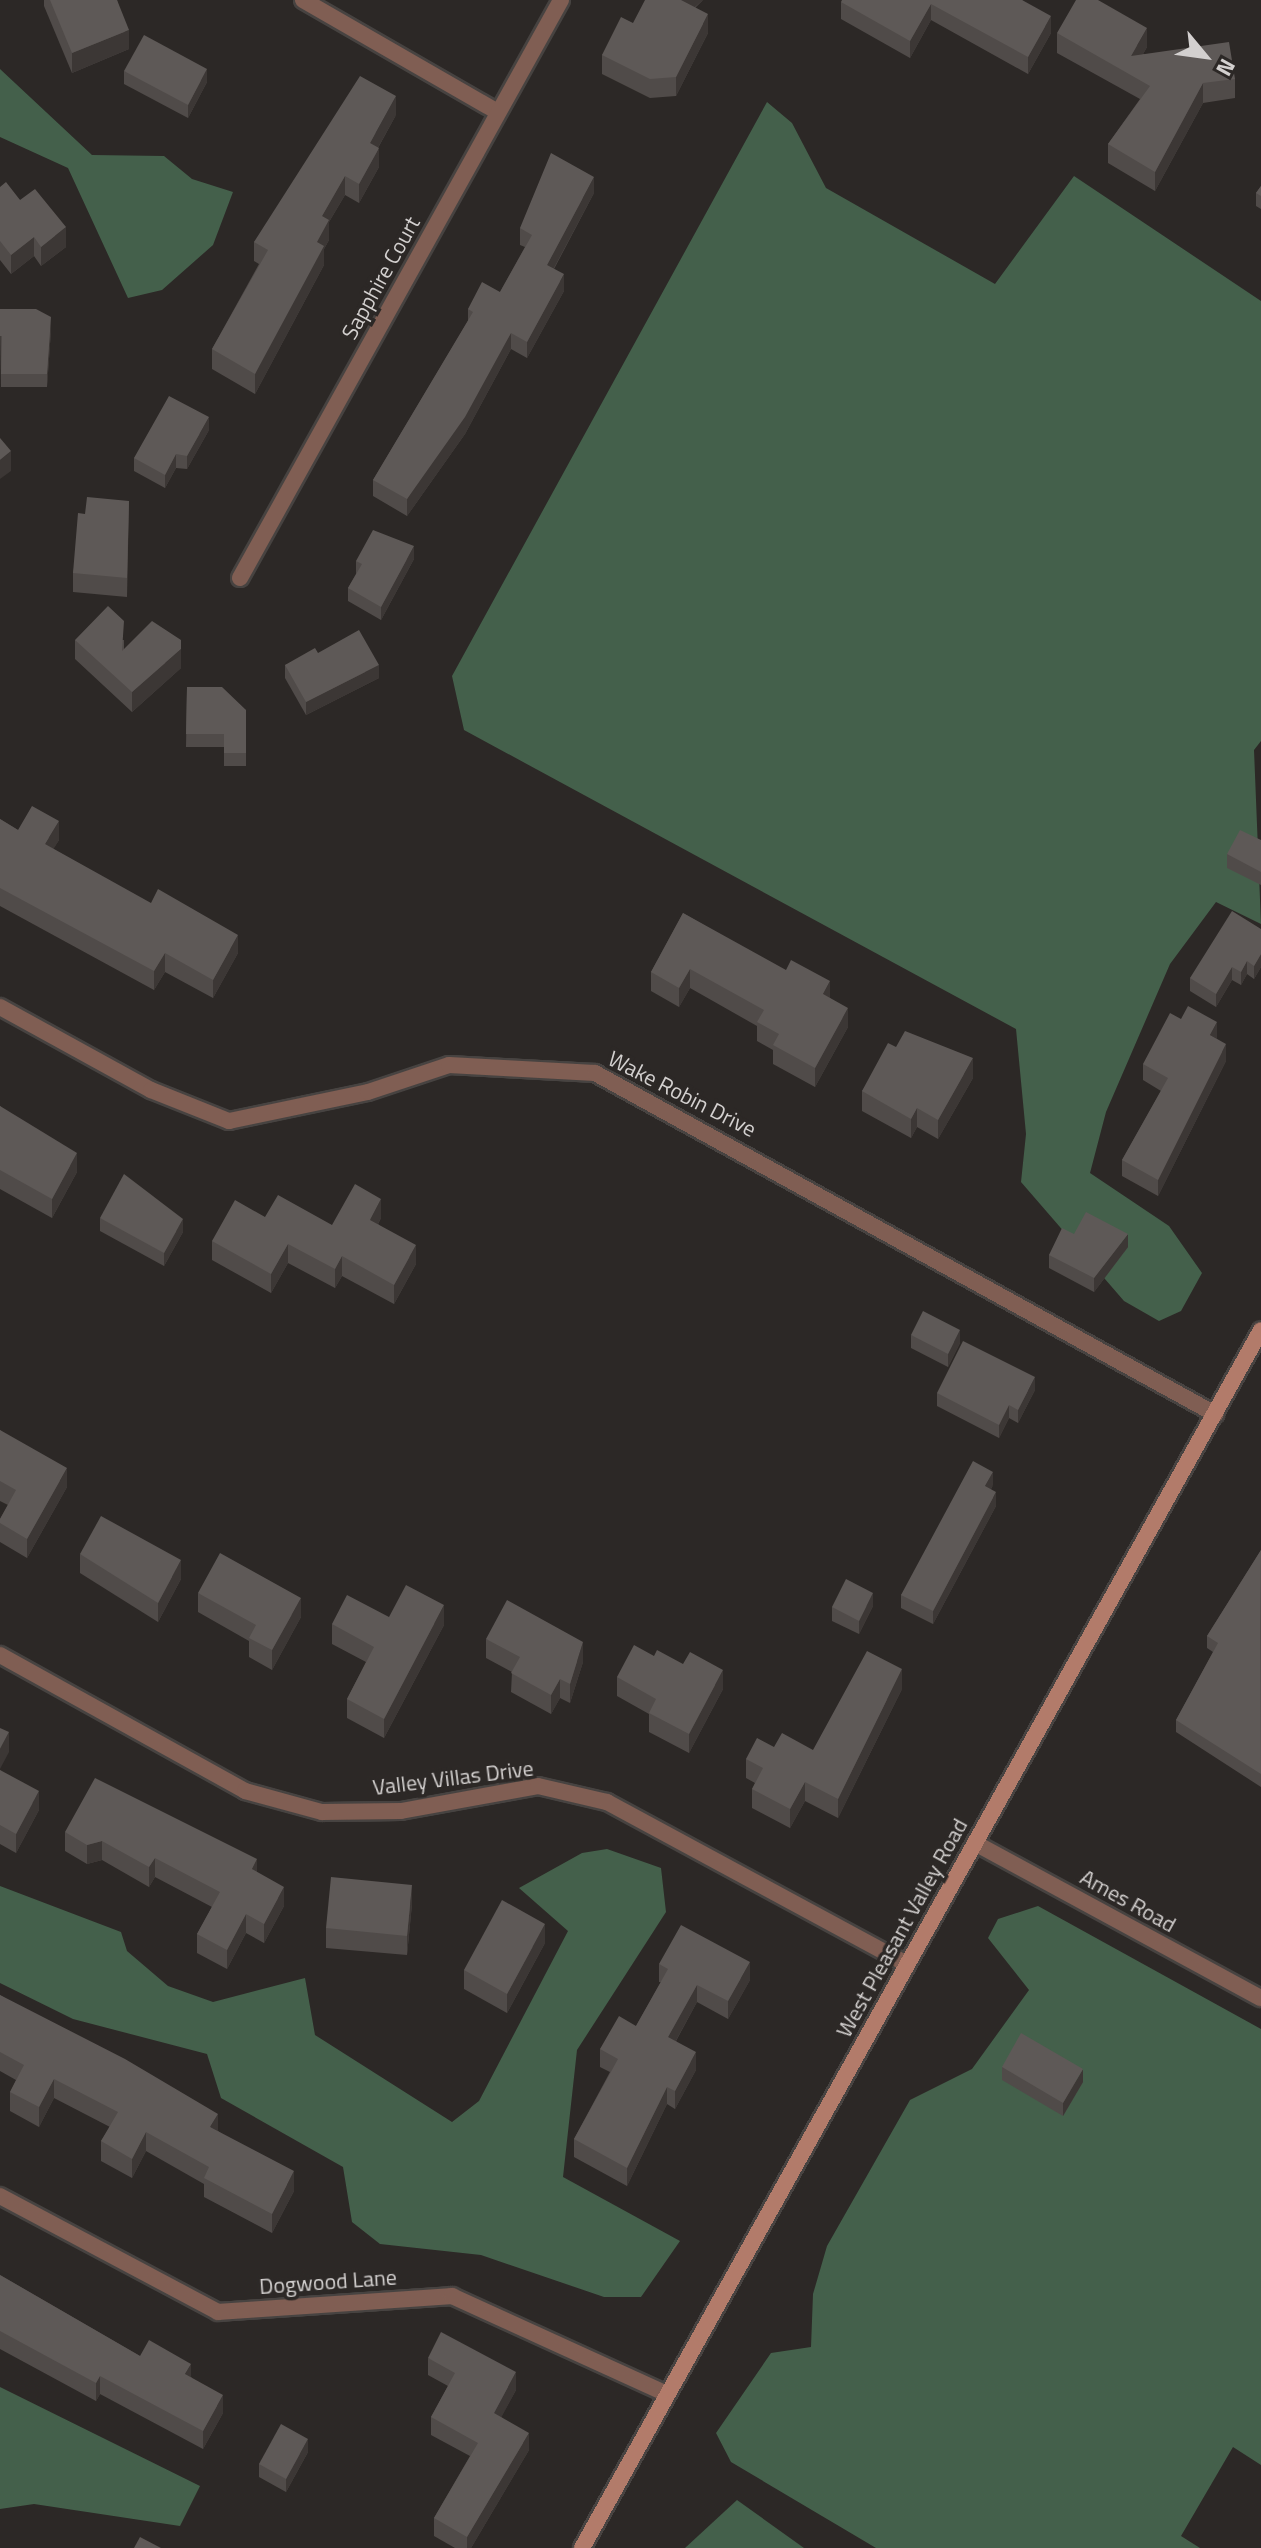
<!DOCTYPE html>
<style>
body{margin:0}
#map{position:relative;width:1261px;height:2548px;overflow:hidden;background:#2c2826;font-family:"Titillium Web",sans-serif}
div>[style]{position:absolute}
.forest>*{inset:0;background:#44604b}
.roads{filter:drop-shadow(2px 0 #474341) drop-shadow(-2px 0 #474341) drop-shadow(0 2px #474341) drop-shadow(0 -2px #474341)}
.street>*{height:16px;margin:-8px;padding:0 8px;transform-origin:8px;border-radius:8px;background:#805e53}
.secondary>*{height:16px;margin:-8px;padding:0 8px;transform-origin:8px;border-radius:8px;background:#b27b6a}
.wall>*{inset:0;background:#504b49}
.shaded-wall>*{inset:0;background:#3c3735}
.building>*{inset:0;background:#5e5957}
span{translate:-50% -50%;white-space:nowrap;text-align:center;line-height:1.15;-webkit-text-stroke:7px #2c2826;paint-order:stroke}
.street-label{font-size:22px;color:#d3d0cf}
.north{position:absolute;left:1165px;top:16px;width:80px;height:80px;-webkit-text-stroke:6px #2c2826;paint-order:stroke;rotate:119deg;font-size:22px;font-weight:700;line-height:32px;text-align:center;color:#d3d0cf}
.north::after{content:'';display:block;margin:auto;width:28px;height:36px;background:#d3d0cf;clip-path:polygon(50% 0,100% 100%,50% 72%,0 100%)}
</style>
<div id="map">
<div class="forest">
<i style="clip-path:polygon(0 69px,92px 155px,164px 156px,192px 179px,233px 192px,213px 245px,162px 290px,128px 298px,68px 168px,0 137px)"></i>
<i style="clip-path:polygon(767px 102px,792px 123px,826px 188px,995px 284px,1074px 176px,1261px 301px,1261px 741px,1254px 750px,1261px 924px,1216px 902px,1170px 964px,1106px 1112px,1090px 1173px,1169px 1226px,1202px 1273px,1181px 1311px,1159px 1321px,1124px 1301px,1021px 1182px,1026px 1134px,1016px 1029px,464px 730px,452px 676px)"></i>
<i style="clip-path:polygon(607px 1849px,661px 1868px,666px 1912px,577px 2050px,563px 2177px,680px 2241px,641px 2297px,604px 2297px,481px 2255px,380px 2244px,352px 2222px,343px 2167px,221px 2098px,207px 2054px,73px 2019px,0 1983px,0 1886px,121px 1932px,127px 1951px,168px 1986px,213px 2002px,305px 1978px,315px 2035px,452px 2122px,479px 2101px,568px 1931px,519px 1888px,582px 1853px)"></i>
<i style="clip-path:polygon(1038px 1906px,1261px 2029px,1261px 2465px,1233px 2447px,1181px 2536px,1200px 2548px,876px 2548px,731px 2462px,716px 2433px,771px 2353px,811px 2347px,813px 2294px,827px 2246px,910px 2100px,972px 2069px,1029px 1990px,988px 1938px,998px 1919px)"></i>
<i style="clip-path:polygon(0 2387px,200px 2486px,180px 2526px,34px 2504px,0 2509px)"></i>
<i style="clip-path:polygon(737px 2500px,804px 2548px,685px 2548px)"></i>
</div>
<div class="roads">
<div class="street">
<i style="left:303px;top:0;width:225px;rotate:29.9deg"></i>
<i style="left:240px;top:578px;width:661px;rotate:-60.95deg"></i>
<i style="left:0;top:1007px;width:172px;rotate:28.8deg"></i>
<i style="left:151px;top:1090px;width:84px;rotate:21.7deg"></i>
<i style="left:229px;top:1121px;width:142px;rotate:-11.8deg"></i>
<i style="left:368px;top:1092px;width:85px;rotate:-18.4deg"></i>
<i style="left:449px;top:1065px;width:146px;rotate:3.1deg"></i>
<i style="left:595px;top:1073px;width:708px;rotate:28.81deg"></i>
<i style="left:0;top:1655px;width:280px;rotate:29deg"></i>
<i style="left:245px;top:1791px;width:80px;rotate:15.3deg"></i>
<i style="left:322px;top:1812px;width:79px;rotate:-0.7deg"></i>
<i style="left:401px;top:1811px;width:139px;rotate:-10.3deg"></i>
<i style="left:538px;top:1786px;width:71px;rotate:13.1deg"></i>
<i style="left:607px;top:1802px;width:340px;rotate:28.4deg"></i>
<i style="left:975px;top:1843px;width:325px;rotate:28.5deg"></i>
<i style="left:0;top:2196px;width:247px;rotate:28deg"></i>
<i style="left:218px;top:2312px;width:235px;rotate:-3.9deg"></i>
<i style="left:452px;top:2296px;width:236px;rotate:24.5deg"></i>
</div>
<div class="secondary">
<i style="left:582px;top:2548px;width:1394px;rotate:-60.86deg"></i>
</div>
</div>
<div class="wall">
<i style="clip-path:polygon(44px 0,117px 0,129px 49px,72px 73px,44px 6px)"></i>
<i style="clip-path:polygon(703px 0,695px 8px,708px 33px,676px 96px,650px 98px,602px 74px,602px 55px,633px 23px)"></i>
<i style="clip-path:polygon(1022px 0,1051px 33px,1028px 74px,931px 20px,910px 58px,841px 19px,841px 2px)"></i>
<i style="clip-path:polygon(1057px 33px,1147px 47px,1143px 54px,1235px 79px,1235px 98px,1203px 103px,1155px 191px,1108px 163px,1108px 144px,1140px 99px,1057px 53px)"></i>
<i style="clip-path:polygon(124px 71px,207px 82px,188px 118px,124px 84px)"></i>
<i style="clip-path:polygon(396px 115px,378px 148px,379px 167px,359px 203px,345px 195px,329px 222px,329px 240px,324px 249px,324px 265px,255px 394px,212px 369px,212px 349px,259px 264px,254px 261px,254px 242px)"></i>
<i style="clip-path:polygon(1261px 186px,1261px 209px,1256px 206px,1256px 193px)"></i>
<i style="clip-path:polygon(0 187px,20px 200px,66px 247px,41px 266px,34px 256px,11px 274px,0 260px)"></i>
<i style="clip-path:polygon(594px 193px,554px 269px,564px 291px,527px 358px,511px 349px,465px 434px,407px 516px,373px 496px,373px 480px,468px 321px,468px 309px,500px 292px,525px 247px,520px 245px,520px 228px)"></i>
<i style="clip-path:polygon(0 309px,51px 330px,47px 387px,1px 387px)"></i>
<i style="clip-path:polygon(209px 430px,187px 469px,176px 468px,165px 488px,134px 471px,134px 458px)"></i>
<i style="clip-path:polygon(129px 501px,127px 597px,73px 592px,73px 573px,85px 514px)"></i>
<i style="clip-path:polygon(414px 559px,381px 620px,348px 601px,348px 588px,356px 574px,356px 561px)"></i>
<i style="clip-path:polygon(75px 640px,124px 640px,124px 649px,181px 668px,132px 712px,75px 659px)"></i>
<i style="clip-path:polygon(318px 653px,379px 678px,306px 715px,285px 678px,285px 665px)"></i>
<i style="clip-path:polygon(187px 687px,246px 710px,246px 766px,224px 766px,224px 747px,186px 747px)"></i>
<i style="clip-path:polygon(0 819px,18px 830px,59px 840px,53px 849px,238px 953px,213px 998px,165px 972px,154px 990px,0 906px)"></i>
<i style="clip-path:polygon(1261px 840px,1261px 885px,1227px 868px,1227px 854px)"></i>
<i style="clip-path:polygon(683px 913px,830px 998px,848px 1027px,815px 1087px,773px 1064px,773px 1050px,757px 1041px,757px 1026px,690px 988px,679px 1007px,651px 991px,651px 972px)"></i>
<i style="clip-path:polygon(1261px 929px,1261px 967px,1254px 979px,1247px 974px,1241px 985px,1232px 980px,1216px 1007px,1190px 991px,1190px 978px)"></i>
<i style="clip-path:polygon(1217px 1039px,1226px 1061px,1158px 1196px,1122px 1176px,1122px 1160px,1161px 1091px,1143px 1080px,1143px 1064px)"></i>
<i style="clip-path:polygon(896px 1047px,973px 1078px,938px 1139px,917px 1127px,911px 1138px,862px 1111px,862px 1091px)"></i>
<i style="clip-path:polygon(0 1106px,77px 1172px,52px 1218px,0 1189px)"></i>
<i style="clip-path:polygon(265px 1217px,332px 1225px,381px 1218px,378px 1224px,416px 1264px,394px 1304px,342px 1276px,335px 1288px,288px 1263px,271px 1293px,212px 1260px,212px 1241px)"></i>
<i style="clip-path:polygon(100px 1218px,183px 1232px,164px 1266px,100px 1231px)"></i>
<i style="clip-path:polygon(1074px 1234px,1128px 1247px,1094px 1292px,1049px 1268px,1049px 1255px)"></i>
<i style="clip-path:polygon(911px 1335px,960px 1343px,948px 1367px,911px 1348px)"></i>
<i style="clip-path:polygon(1035px 1390px,1018px 1423px,1009px 1418px,999px 1438px,937px 1406px,937px 1393px)"></i>
<i style="clip-path:polygon(0 1430px,67px 1487px,27px 1558px,0 1542px,0 1519px,8px 1505px,0 1501px)"></i>
<i style="clip-path:polygon(993px 1485px,991px 1489px,996px 1506px,933px 1624px,901px 1608px,901px 1595px)"></i>
<i style="clip-path:polygon(1261px 1550px,1261px 1787px,1176px 1732px,1176px 1720px,1213px 1652px,1207px 1648px,1207px 1636px)"></i>
<i style="clip-path:polygon(80px 1554px,181px 1579px,158px 1622px,80px 1573px)"></i>
<i style="clip-path:polygon(198px 1593px,301px 1617px,272px 1670px,249px 1657px,249px 1641px,198px 1612px)"></i>
<i style="clip-path:polygon(873px 1606px,859px 1634px,832px 1621px,832px 1607px)"></i>
<i style="clip-path:polygon(389px 1617px,444px 1625px,384px 1738px,347px 1718px,347px 1699px,366px 1662px,332px 1644px,332px 1624px)"></i>
<i style="clip-path:polygon(486px 1639px,583px 1662px,570px 1703px,560px 1698px,551px 1714px,511px 1692px,512px 1672px,486px 1658px)"></i>
<i style="clip-path:polygon(654px 1656px,723px 1689px,689px 1753px,649px 1732px,649px 1714px,617px 1696px,617px 1677px)"></i>
<i style="clip-path:polygon(902px 1689px,838px 1818px,805px 1801px,790px 1828px,752px 1808px,752px 1789px,755px 1783px,746px 1778px,746px 1759px,774px 1747px,813px 1750px)"></i>
<i style="clip-path:polygon(0 1770px,39px 1810px,16px 1853px,0 1844px)"></i>
<i style="clip-path:polygon(65px 1832px,257px 1873px,284px 1906px,264px 1943px,246px 1933px,227px 1969px,197px 1953px,197px 1934px,212px 1907px,155px 1877px,149px 1887px,102px 1860px,87px 1864px,65px 1851px)"></i>
<i style="clip-path:polygon(412px 1904px,407px 1955px,326px 1948px,326px 1928px)"></i>
<i style="clip-path:polygon(545px 1943px,507px 2013px,464px 1989px,464px 1970px)"></i>
<i style="clip-path:polygon(659px 1964px,750px 1980px,728px 2019px,697px 2002px,676px 2041px,696px 2070px,675px 2109px,667px 2104px,627px 2186px,574px 2157px,574px 2139px,610px 2072px,600px 2067px,600px 2049px,636px 2026px,661px 1982px,659px 1982px)"></i>
<i style="clip-path:polygon(0 1995px,218px 2131px,294px 2191px,272px 2233px,204px 2197px,204px 2184px,146px 2151px,132px 2178px,101px 2161px,101px 2141px,110px 2127px,54px 2098px,39px 2127px,10px 2111px,10px 2092px,16px 2080px,0 2071px)"></i>
<i style="clip-path:polygon(1002px 2067px,1083px 2082px,1063px 2116px,1002px 2080px)"></i>
<i style="clip-path:polygon(0 2275px,140px 2356px,191px 2377px,223px 2413px,203px 2449px,100px 2394px,96px 2401px,0 2349px)"></i>
<i style="clip-path:polygon(428px 2358px,516px 2390px,501px 2417px,529px 2450px,471px 2548px,455px 2548px,434px 2536px,434px 2518px,470px 2456px,431px 2435px,431px 2417px,448px 2386px,428px 2375px)"></i>
<i style="clip-path:polygon(308px 2452px,286px 2492px,259px 2477px,259px 2464px)"></i>
</div>
<div class="shaded-wall">
<i style="clip-path:polygon(681px 0,703px 0,680px 20px)"></i>
<i style="clip-path:polygon(931px 4px,931px 20px,910px 58px,910px 41px)"></i>
<i style="clip-path:polygon(708px 14px,708px 33px,676px 96px,676px 77px)"></i>
<i style="clip-path:polygon(1051px 16px,1051px 33px,1028px 74px,1028px 57px)"></i>
<i style="clip-path:polygon(1147px 28px,1147px 47px,1131px 75px,1131px 56px)"></i>
<i style="clip-path:polygon(129px 30px,129px 49px,72px 73px,72px 53px)"></i>
<i style="clip-path:polygon(207px 69px,207px 82px,188px 118px,188px 105px)"></i>
<i style="clip-path:polygon(1203px 83px,1203px 103px,1155px 191px,1155px 172px)"></i>
<i style="clip-path:polygon(396px 96px,396px 115px,370px 162px,370px 143px)"></i>
<i style="clip-path:polygon(379px 148px,379px 167px,359px 203px,359px 184px)"></i>
<i style="clip-path:polygon(345px 176px,345px 195px,329px 222px,329px 240px,324px 249px,324px 265px,255px 394px,255px 374px,317px 242px,322px 216px)"></i>
<i style="clip-path:polygon(594px 177px,594px 193px,547px 281px,547px 265px)"></i>
<i style="clip-path:polygon(66px 227px,66px 247px,41px 266px,41px 247px)"></i>
<i style="clip-path:polygon(34px 237px,34px 256px,11px 274px,11px 255px)"></i>
<i style="clip-path:polygon(564px 274px,564px 291px,527px 358px,527px 342px)"></i>
<i style="clip-path:polygon(51px 317px,51px 330px,47px 387px,47px 374px)"></i>
<i style="clip-path:polygon(511px 333px,511px 349px,465px 434px,407px 516px,407px 499px)"></i>
<i style="clip-path:polygon(209px 417px,209px 430px,187px 469px,187px 456px)"></i>
<i style="clip-path:polygon(11px 451px,11px 471px,0 479px,0 460px)"></i>
<i style="clip-path:polygon(176px 454px,176px 468px,165px 488px,165px 475px)"></i>
<i style="clip-path:polygon(414px 546px,414px 559px,381px 620px,381px 607px)"></i>
<i style="clip-path:polygon(181px 649px,181px 668px,132px 712px,132px 692px)"></i>
<i style="clip-path:polygon(379px 665px,379px 678px,306px 715px,306px 702px)"></i>
<i style="clip-path:polygon(59px 821px,59px 840px,45px 863px,45px 844px)"></i>
<i style="clip-path:polygon(238px 935px,238px 953px,213px 998px,213px 980px)"></i>
<i style="clip-path:polygon(165px 953px,165px 972px,154px 990px,154px 971px)"></i>
<i style="clip-path:polygon(1261px 954px,1261px 967px,1254px 979px,1254px 966px)"></i>
<i style="clip-path:polygon(1247px 961px,1247px 974px,1241px 985px,1241px 972px)"></i>
<i style="clip-path:polygon(1232px 967px,1232px 980px,1216px 1007px,1216px 994px)"></i>
<i style="clip-path:polygon(690px 969px,690px 988px,679px 1007px,679px 988px)"></i>
<i style="clip-path:polygon(830px 981px,830px 1001px,823px 994px)"></i>
<i style="clip-path:polygon(848px 1008px,848px 1027px,815px 1087px,815px 1068px)"></i>
<i style="clip-path:polygon(1217px 1022px,1217px 1039px,1210px 1035px)"></i>
<i style="clip-path:polygon(1226px 1044px,1226px 1061px,1158px 1196px,1158px 1180px)"></i>
<i style="clip-path:polygon(973px 1058px,973px 1078px,938px 1139px,938px 1120px)"></i>
<i style="clip-path:polygon(917px 1108px,917px 1127px,911px 1138px,911px 1119px)"></i>
<i style="clip-path:polygon(77px 1153px,77px 1172px,52px 1218px,52px 1199px)"></i>
<i style="clip-path:polygon(381px 1199px,381px 1218px,370px 1239px,370px 1220px)"></i>
<i style="clip-path:polygon(183px 1219px,183px 1232px,164px 1266px,164px 1253px)"></i>
<i style="clip-path:polygon(1128px 1234px,1128px 1247px,1094px 1292px,1094px 1278px)"></i>
<i style="clip-path:polygon(288px 1244px,288px 1263px,271px 1293px,271px 1274px)"></i>
<i style="clip-path:polygon(416px 1245px,416px 1264px,394px 1304px,394px 1285px)"></i>
<i style="clip-path:polygon(342px 1256px,342px 1276px,335px 1288px,335px 1269px)"></i>
<i style="clip-path:polygon(960px 1330px,960px 1343px,948px 1367px,948px 1354px)"></i>
<i style="clip-path:polygon(1035px 1377px,1035px 1390px,1018px 1423px,1018px 1410px)"></i>
<i style="clip-path:polygon(1009px 1405px,1009px 1418px,999px 1438px,999px 1425px)"></i>
<i style="clip-path:polygon(67px 1468px,67px 1487px,27px 1558px,27px 1539px)"></i>
<i style="clip-path:polygon(993px 1472px,993px 1485px,985px 1499px,985px 1486px)"></i>
<i style="clip-path:polygon(996px 1492px,996px 1506px,933px 1624px,933px 1611px)"></i>
<i style="clip-path:polygon(181px 1560px,181px 1579px,158px 1622px,158px 1603px)"></i>
<i style="clip-path:polygon(873px 1593px,873px 1606px,859px 1634px,859px 1621px)"></i>
<i style="clip-path:polygon(301px 1598px,301px 1617px,272px 1670px,272px 1650px)"></i>
<i style="clip-path:polygon(444px 1605px,444px 1625px,384px 1738px,384px 1719px)"></i>
<i style="clip-path:polygon(583px 1642px,583px 1662px,570px 1703px,570px 1684px)"></i>
<i style="clip-path:polygon(902px 1669px,902px 1689px,838px 1818px,838px 1799px)"></i>
<i style="clip-path:polygon(723px 1670px,723px 1689px,689px 1753px,689px 1734px)"></i>
<i style="clip-path:polygon(560px 1679px,560px 1698px,551px 1714px,551px 1695px)"></i>
<i style="clip-path:polygon(9px 1732px,9px 1752px,0 1769px,0 1749px)"></i>
<i style="clip-path:polygon(805px 1782px,805px 1801px,790px 1828px,790px 1809px)"></i>
<i style="clip-path:polygon(39px 1791px,39px 1810px,16px 1853px,16px 1834px)"></i>
<i style="clip-path:polygon(102px 1841px,102px 1860px,87px 1864px,87px 1845px)"></i>
<i style="clip-path:polygon(155px 1858px,155px 1877px,149px 1887px,149px 1867px)"></i>
<i style="clip-path:polygon(257px 1859px,257px 1878px,252px 1869px)"></i>
<i style="clip-path:polygon(412px 1885px,412px 1904px,407px 1955px,407px 1936px)"></i>
<i style="clip-path:polygon(284px 1887px,284px 1906px,264px 1943px,264px 1924px)"></i>
<i style="clip-path:polygon(246px 1914px,246px 1933px,227px 1969px,227px 1950px)"></i>
<i style="clip-path:polygon(545px 1924px,545px 1943px,507px 2013px,507px 1994px)"></i>
<i style="clip-path:polygon(750px 1962px,750px 1980px,728px 2019px,728px 2001px)"></i>
<i style="clip-path:polygon(697px 1985px,697px 2002px,668px 2055px,668px 2037px)"></i>
<i style="clip-path:polygon(696px 2052px,696px 2070px,675px 2109px,675px 2091px)"></i>
<i style="clip-path:polygon(1083px 2069px,1083px 2082px,1063px 2116px,1063px 2103px)"></i>
<i style="clip-path:polygon(54px 2079px,54px 2098px,39px 2127px,39px 2107px)"></i>
<i style="clip-path:polygon(667px 2087px,667px 2104px,627px 2186px,627px 2168px)"></i>
<i style="clip-path:polygon(218px 2114px,218px 2133px,210px 2127px)"></i>
<i style="clip-path:polygon(146px 2132px,146px 2151px,132px 2178px,132px 2159px)"></i>
<i style="clip-path:polygon(294px 2171px,294px 2191px,272px 2233px,272px 2214px)"></i>
<i style="clip-path:polygon(191px 2364px,191px 2382px,185px 2374px)"></i>
<i style="clip-path:polygon(516px 2372px,516px 2390px,494px 2431px,494px 2413px)"></i>
<i style="clip-path:polygon(100px 2376px,100px 2394px,96px 2401px,96px 2383px)"></i>
<i style="clip-path:polygon(223px 2395px,223px 2413px,203px 2449px,203px 2431px)"></i>
<i style="clip-path:polygon(529px 2433px,529px 2450px,471px 2548px,467px 2548px,467px 2537px)"></i>
<i style="clip-path:polygon(308px 2439px,308px 2452px,286px 2492px,286px 2479px)"></i>
</div>
<div class="building">
<i style="clip-path:polygon(50px 0,117px 0,129px 30px,72px 53px)"></i>
<i style="clip-path:polygon(645px 0,681px 0,708px 14px,676px 77px,650px 79px,602px 55px,621px 17px,633px 23px)"></i>
<i style="clip-path:polygon(842px 0,1022px 0,1051px 16px,1028px 57px,931px 4px,910px 41px,841px 2px)"></i>
<i style="clip-path:polygon(1076px 0,1098px 0,1147px 28px,1131px 56px,1229px 42px,1235px 79px,1203px 83px,1155px 172px,1108px 144px,1150px 86px,1057px 33px)"></i>
<i style="clip-path:polygon(144px 35px,207px 69px,188px 105px,124px 71px)"></i>
<i style="clip-path:polygon(360px 76px,396px 96px,370px 143px,379px 148px,359px 184px,345px 176px,322px 216px,329px 220px,317px 242px,324px 246px,255px 374px,212px 349px,268px 250px,254px 242px)"></i>
<i style="clip-path:polygon(551px 153px,594px 177px,547px 265px,564px 274px,527px 342px,511px 333px,465px 417px,407px 499px,373px 480px,473px 312px,468px 309px,482px 282px,500px 292px,532px 235px,520px 228px)"></i>
<i style="clip-path:polygon(6px 182px,20px 200px,35px 189px,66px 227px,41px 247px,34px 237px,11px 255px,0 241px,0 187px)"></i>
<i style="clip-path:polygon(1261px 186px,1261px 196px,1256px 193px)"></i>
<i style="clip-path:polygon(0 309px,36px 309px,51px 317px,47px 374px,1px 374px,2px 336px,0 336px)"></i>
<i style="clip-path:polygon(169px 396px,209px 417px,187px 456px,176px 454px,165px 475px,134px 458px)"></i>
<i style="clip-path:polygon(0 438px,11px 451px,0 460px)"></i>
<i style="clip-path:polygon(87px 497px,129px 501px,127px 578px,73px 573px,78px 513px,85px 514px)"></i>
<i style="clip-path:polygon(373px 530px,414px 546px,381px 607px,348px 588px,362px 564px,356px 561px)"></i>
<i style="clip-path:polygon(108px 606px,124px 621px,122px 651px,152px 621px,181px 640px,181px 649px,132px 692px,75px 640px)"></i>
<i style="clip-path:polygon(359px 630px,379px 665px,306px 702px,285px 665px,315px 648px,318px 653px)"></i>
<i style="clip-path:polygon(187px 687px,222px 687px,246px 710px,246px 753px,224px 753px,224px 734px,186px 734px)"></i>
<i style="clip-path:polygon(32px 806px,59px 821px,45px 844px,151px 903px,158px 889px,238px 935px,213px 980px,165px 953px,154px 971px,0 888px,0 819px,18px 830px)"></i>
<i style="clip-path:polygon(1240px 830px,1261px 840px,1261px 872px,1227px 854px)"></i>
<i style="clip-path:polygon(1232px 911px,1261px 929px,1261px 954px,1254px 966px,1247px 961px,1241px 972px,1232px 967px,1216px 994px,1190px 978px)"></i>
<i style="clip-path:polygon(683px 913px,786px 970px,791px 960px,830px 981px,823px 994px,848px 1008px,815px 1068px,773px 1045px,779px 1034px,757px 1022px,764px 1010px,690px 969px,679px 988px,651px 972px)"></i>
<i style="clip-path:polygon(1188px 1006px,1217px 1022px,1210px 1035px,1226px 1044px,1158px 1180px,1122px 1160px,1168px 1078px,1143px 1064px,1170px 1013px,1181px 1019px)"></i>
<i style="clip-path:polygon(905px 1031px,973px 1058px,938px 1120px,917px 1108px,911px 1119px,862px 1091px,888px 1043px,896px 1047px)"></i>
<i style="clip-path:polygon(0 1106px,77px 1153px,52px 1199px,0 1170px)"></i>
<i style="clip-path:polygon(124px 1174px,183px 1219px,164px 1253px,100px 1218px)"></i>
<i style="clip-path:polygon(355px 1184px,381px 1199px,370px 1220px,416px 1245px,394px 1285px,342px 1256px,335px 1269px,288px 1244px,271px 1274px,212px 1241px,235px 1200px,265px 1217px,278px 1195px,332px 1225px)"></i>
<i style="clip-path:polygon(1086px 1212px,1128px 1234px,1094px 1278px,1049px 1255px,1062px 1228px,1074px 1234px)"></i>
<i style="clip-path:polygon(923px 1311px,960px 1330px,948px 1354px,911px 1335px)"></i>
<i style="clip-path:polygon(963px 1341px,1035px 1377px,1018px 1410px,1009px 1405px,999px 1425px,937px 1393px)"></i>
<i style="clip-path:polygon(0 1430px,67px 1468px,27px 1539px,0 1523px,0 1519px,16px 1490px,0 1481px)"></i>
<i style="clip-path:polygon(973px 1461px,993px 1472px,985px 1486px,996px 1492px,933px 1611px,901px 1595px)"></i>
<i style="clip-path:polygon(101px 1516px,181px 1560px,158px 1603px,80px 1554px)"></i>
<i style="clip-path:polygon(1261px 1550px,1260px 1627px,1261px 1774px,1176px 1720px,1218px 1643px,1207px 1636px)"></i>
<i style="clip-path:polygon(220px 1553px,301px 1598px,272px 1650px,249px 1638px,256px 1625px,198px 1593px)"></i>
<i style="clip-path:polygon(846px 1579px,873px 1593px,859px 1621px,832px 1607px)"></i>
<i style="clip-path:polygon(406px 1585px,444px 1605px,384px 1719px,347px 1699px,374px 1647px,332px 1624px,347px 1595px,389px 1617px)"></i>
<i style="clip-path:polygon(507px 1600px,583px 1642px,570px 1684px,560px 1679px,551px 1695px,511px 1673px,520px 1657px,486px 1639px)"></i>
<i style="clip-path:polygon(634px 1645px,654px 1656px,657px 1650px,683px 1664px,690px 1652px,723px 1670px,689px 1734px,649px 1713px,656px 1699px,617px 1677px)"></i>
<i style="clip-path:polygon(867px 1651px,902px 1669px,838px 1799px,805px 1782px,790px 1809px,752px 1789px,763px 1768px,746px 1759px,757px 1738px,774px 1747px,782px 1733px,813px 1750px)"></i>
<i style="clip-path:polygon(0 1728px,9px 1732px,0 1749px)"></i>
<i style="clip-path:polygon(0 1770px,39px 1791px,16px 1834px,0 1825px)"></i>
<i style="clip-path:polygon(95px 1778px,257px 1859px,252px 1869px,284px 1887px,264px 1924px,246px 1914px,227px 1950px,197px 1934px,220px 1892px,155px 1858px,149px 1867px,102px 1841px,87px 1845px,65px 1832px)"></i>
<i style="clip-path:polygon(331px 1877px,412px 1885px,407px 1936px,326px 1928px)"></i>
<i style="clip-path:polygon(502px 1900px,545px 1924px,507px 1994px,464px 1970px)"></i>
<i style="clip-path:polygon(681px 1925px,750px 1962px,728px 2001px,697px 1985px,668px 2037px,696px 2052px,675px 2091px,667px 2087px,627px 2168px,574px 2139px,618px 2059px,600px 2049px,619px 2016px,636px 2026px,668px 1969px,659px 1964px)"></i>
<i style="clip-path:polygon(0 1995px,125px 2059px,218px 2114px,210px 2127px,294px 2171px,272px 2214px,204px 2178px,209px 2167px,146px 2132px,132px 2159px,101px 2141px,118px 2112px,54px 2079px,39px 2107px,10px 2092px,24px 2065px,0 2052px)"></i>
<i style="clip-path:polygon(1021px 2033px,1083px 2069px,1063px 2103px,1002px 2067px)"></i>
<i style="clip-path:polygon(0 2275px,140px 2356px,149px 2340px,191px 2364px,185px 2374px,223px 2395px,203px 2431px,100px 2376px,96px 2383px,0 2331px)"></i>
<i style="clip-path:polygon(441px 2332px,516px 2372px,494px 2413px,529px 2433px,467px 2537px,434px 2518px,478px 2443px,431px 2417px,455px 2373px,428px 2358px)"></i>
<i style="clip-path:polygon(281px 2424px,308px 2439px,286px 2479px,259px 2464px)"></i>
<i style="clip-path:polygon(140px 2537px,161px 2548px,134px 2548px)"></i>
</div>
<div class="street-label">
<span style="left:381px;top:278px;rotate:-61deg">Sapphire Court</span>
<span style="left:682px;top:1094px;rotate:27deg">Wake Robin Drive</span>
<span style="left:453px;top:1778px;rotate:-7deg">Valley Villas Drive</span>
<span style="left:1128px;top:1901px;rotate:29deg">Ames Road</span>
<span style="left:902px;top:1928px;rotate:-61deg">West Pleasant Valley Road</span>
<span style="left:328px;top:2282px;rotate:-4deg">Dogwood Lane</span>
</div>
<div class="north">N</div>
</div>
